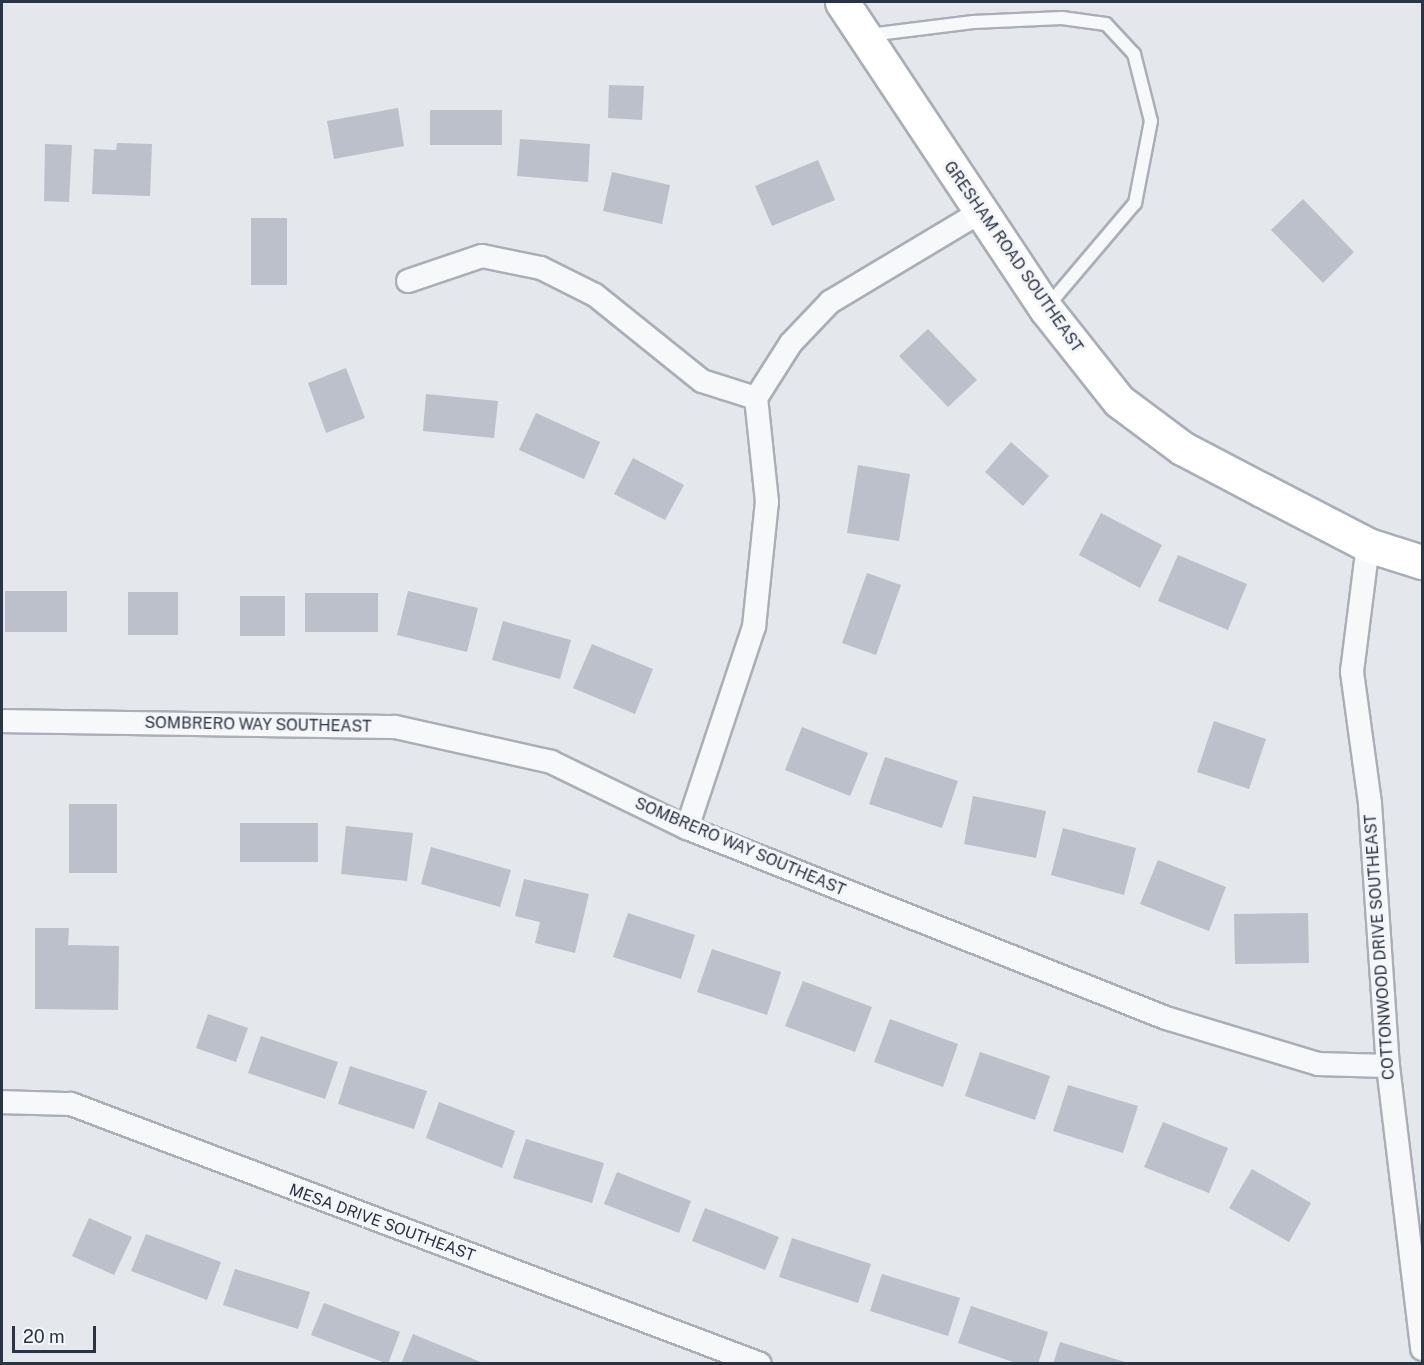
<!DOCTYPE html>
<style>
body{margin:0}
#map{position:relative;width:1424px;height:1365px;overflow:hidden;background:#e4e7ec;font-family:"Public Sans",sans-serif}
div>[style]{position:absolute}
.building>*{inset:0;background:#bbc0ca}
.roads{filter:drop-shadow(2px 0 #a9aeb7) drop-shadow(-2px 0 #a9aeb7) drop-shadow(0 2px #a9aeb7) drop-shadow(0 -2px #a9aeb7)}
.lane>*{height:12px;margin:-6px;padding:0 6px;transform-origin:6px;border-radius:6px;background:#f7f8fa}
.street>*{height:22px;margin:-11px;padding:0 11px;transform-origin:11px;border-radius:11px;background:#f7f8fa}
.secondary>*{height:33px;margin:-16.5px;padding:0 16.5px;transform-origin:16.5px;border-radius:16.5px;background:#fff}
span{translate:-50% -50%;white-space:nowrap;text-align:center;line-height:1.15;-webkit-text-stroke:6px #f4f6f9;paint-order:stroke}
.street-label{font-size:16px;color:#2b3445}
.frame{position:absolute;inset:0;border:3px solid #2b3445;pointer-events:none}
.scale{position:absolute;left:12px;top:1326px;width:84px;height:27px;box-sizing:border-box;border:3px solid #2b3445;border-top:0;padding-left:8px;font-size:18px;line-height:21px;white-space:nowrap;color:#2b3445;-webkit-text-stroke:4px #f4f6f9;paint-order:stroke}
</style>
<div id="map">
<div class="building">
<i style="clip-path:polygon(609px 85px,644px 86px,642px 120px,608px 118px)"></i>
<i style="clip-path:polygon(398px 108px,404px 146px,334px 159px,327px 121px)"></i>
<i style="clip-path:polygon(430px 110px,502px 110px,502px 145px,430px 145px)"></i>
<i style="clip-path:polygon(520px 139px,590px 144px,588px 182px,517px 176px)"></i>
<i style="clip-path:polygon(117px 143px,152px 144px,150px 196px,92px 194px,94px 149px,116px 150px)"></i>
<i style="clip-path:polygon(45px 144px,72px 145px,69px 202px,44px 201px)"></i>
<i style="clip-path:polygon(818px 160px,835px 200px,772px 226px,755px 186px)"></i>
<i style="clip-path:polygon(612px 172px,670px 185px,662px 224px,603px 211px)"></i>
<i style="clip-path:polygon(1303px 199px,1354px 252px,1323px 283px,1271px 230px)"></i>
<i style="clip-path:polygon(251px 218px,287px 218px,287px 285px,251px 285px)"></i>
<i style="clip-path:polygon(928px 329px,977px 380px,948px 407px,899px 356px)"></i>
<i style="clip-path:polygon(346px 368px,365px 418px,326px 433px,308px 383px)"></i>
<i style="clip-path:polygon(426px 394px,498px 401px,494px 438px,423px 431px)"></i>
<i style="clip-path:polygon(536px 413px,600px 442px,584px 479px,519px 450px)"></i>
<i style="clip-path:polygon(1011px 442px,1049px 476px,1023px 506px,985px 472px)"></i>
<i style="clip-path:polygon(633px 458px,684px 485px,665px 520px,614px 494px)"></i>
<i style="clip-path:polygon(858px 465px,910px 474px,899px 541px,847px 533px)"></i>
<i style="clip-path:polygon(1101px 513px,1162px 545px,1140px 588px,1079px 555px)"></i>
<i style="clip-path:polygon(1178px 555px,1247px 584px,1228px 630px,1158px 601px)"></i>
<i style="clip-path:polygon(867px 573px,901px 585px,876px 655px,842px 643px)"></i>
<i style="clip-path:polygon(5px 591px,67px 591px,67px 632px,5px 632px)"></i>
<i style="clip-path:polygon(408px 591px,478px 608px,467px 652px,397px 635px)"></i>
<i style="clip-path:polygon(128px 592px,178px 592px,178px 635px,128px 635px)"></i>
<i style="clip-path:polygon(305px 593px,378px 593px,378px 632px,305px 632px)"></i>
<i style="clip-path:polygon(240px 596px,285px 596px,285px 636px,240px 636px)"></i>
<i style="clip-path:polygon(503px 621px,571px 640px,560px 679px,492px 660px)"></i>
<i style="clip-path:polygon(592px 644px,653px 669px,635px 714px,573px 688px)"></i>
<i style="clip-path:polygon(1214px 721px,1266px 739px,1249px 789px,1197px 772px)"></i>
<i style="clip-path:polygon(802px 727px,868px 753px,850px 796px,785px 770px)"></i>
<i style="clip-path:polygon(885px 757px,958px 781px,942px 828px,869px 804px)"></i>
<i style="clip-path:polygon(973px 796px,1046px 811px,1036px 858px,964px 844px)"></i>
<i style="clip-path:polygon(69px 804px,117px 804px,117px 873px,69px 873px)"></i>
<i style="clip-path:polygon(240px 823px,318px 823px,318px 862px,240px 862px)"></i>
<i style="clip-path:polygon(346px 826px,413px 833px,407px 881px,341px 874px)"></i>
<i style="clip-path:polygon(1063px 828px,1136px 848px,1124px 895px,1051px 875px)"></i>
<i style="clip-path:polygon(431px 847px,511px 870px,500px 907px,421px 884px)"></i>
<i style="clip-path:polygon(1158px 860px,1226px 887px,1209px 931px,1140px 904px)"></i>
<i style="clip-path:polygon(524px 879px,589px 894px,575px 953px,535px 943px,540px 922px,515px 916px)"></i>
<i style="clip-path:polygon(628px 913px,695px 935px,681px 979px,613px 957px)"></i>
<i style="clip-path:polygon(1308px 913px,1309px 963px,1235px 964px,1234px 914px)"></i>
<i style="clip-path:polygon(35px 928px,69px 928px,68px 945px,119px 946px,118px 1010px,35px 1009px)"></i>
<i style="clip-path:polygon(712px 949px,781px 972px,767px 1015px,697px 992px)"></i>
<i style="clip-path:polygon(803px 981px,872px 1007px,855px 1052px,785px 1026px)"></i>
<i style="clip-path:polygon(208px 1014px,248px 1028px,236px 1062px,196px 1048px)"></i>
<i style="clip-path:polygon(890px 1019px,958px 1044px,943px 1087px,874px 1062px)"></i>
<i style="clip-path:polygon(261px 1036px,338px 1062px,325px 1099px,248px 1073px)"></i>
<i style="clip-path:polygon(980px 1052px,1050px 1076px,1035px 1120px,965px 1096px)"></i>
<i style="clip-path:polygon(350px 1066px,427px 1091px,414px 1129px,338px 1104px)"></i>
<i style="clip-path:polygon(1068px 1085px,1138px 1106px,1123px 1153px,1053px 1131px)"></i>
<i style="clip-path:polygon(439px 1102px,515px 1131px,502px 1168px,426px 1138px)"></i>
<i style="clip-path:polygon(1163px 1122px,1228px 1148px,1209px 1193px,1144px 1167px)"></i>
<i style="clip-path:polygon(526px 1139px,604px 1163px,592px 1203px,513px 1178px)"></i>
<i style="clip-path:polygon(1252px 1169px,1311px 1203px,1289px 1242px,1229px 1208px)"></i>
<i style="clip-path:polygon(617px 1172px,691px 1201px,679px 1233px,604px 1204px)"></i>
<i style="clip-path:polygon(705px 1208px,779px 1237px,765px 1270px,692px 1241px)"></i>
<i style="clip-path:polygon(89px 1218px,132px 1237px,114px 1275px,72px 1256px)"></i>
<i style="clip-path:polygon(146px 1234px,221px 1262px,207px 1300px,131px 1271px)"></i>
<i style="clip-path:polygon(792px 1238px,871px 1264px,858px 1303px,779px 1277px)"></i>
<i style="clip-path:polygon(235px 1269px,310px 1292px,298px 1329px,223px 1305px)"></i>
<i style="clip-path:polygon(882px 1274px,960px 1298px,948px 1336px,870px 1311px)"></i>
<i style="clip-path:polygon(324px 1303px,400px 1332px,388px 1364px,311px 1335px)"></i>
<i style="clip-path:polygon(971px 1306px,1048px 1332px,1038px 1364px,1019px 1364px,958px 1343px)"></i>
<i style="clip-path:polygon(413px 1334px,483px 1363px,483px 1364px,401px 1364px)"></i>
<i style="clip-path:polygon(1060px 1342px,1128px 1363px,1128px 1364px,1053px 1364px)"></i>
</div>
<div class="roads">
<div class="lane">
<i style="left:869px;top:35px;width:105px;rotate:-7.1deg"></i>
<i style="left:973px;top:22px;width:89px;rotate:-2.6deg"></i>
<i style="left:1062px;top:18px;width:44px;rotate:7.8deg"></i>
<i style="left:1106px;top:24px;width:41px;rotate:47deg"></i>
<i style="left:1134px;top:54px;width:69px;rotate:75.8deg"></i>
<i style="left:1151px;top:121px;width:84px;rotate:101deg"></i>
<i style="left:1135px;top:203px;width:138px;rotate:130.3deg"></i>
</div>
<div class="street">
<i style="left:408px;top:281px;width:78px;rotate:-18.7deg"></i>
<i style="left:482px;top:256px;width:60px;rotate:11.5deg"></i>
<i style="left:541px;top:268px;width:60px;rotate:26.6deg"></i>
<i style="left:595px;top:295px;width:137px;rotate:38.8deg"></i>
<i style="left:702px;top:381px;width:57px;rotate:17.5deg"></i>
<i style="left:1368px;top:545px;width:128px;rotate:97.2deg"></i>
<i style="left:1352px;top:672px;width:133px;rotate:82.2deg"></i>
<i style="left:1370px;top:804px;width:263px;rotate:86.1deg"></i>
<i style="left:1388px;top:1066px;width:285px;rotate:83.1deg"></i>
<i style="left:2px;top:721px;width:393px;rotate:0.9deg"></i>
<i style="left:395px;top:727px;width:160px;rotate:12.6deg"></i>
<i style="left:551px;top:762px;width:151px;rotate:25.9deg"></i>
<i style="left:687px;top:828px;width:515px;rotate:21.64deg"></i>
<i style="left:1166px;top:1018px;width:159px;rotate:16.8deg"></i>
<i style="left:1318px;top:1064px;width:70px;rotate:1.6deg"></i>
<i style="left:687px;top:828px;width:212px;rotate:-71.6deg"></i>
<i style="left:754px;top:627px;width:126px;rotate:-84.1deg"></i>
<i style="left:767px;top:502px;width:105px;rotate:-96deg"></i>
<i style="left:756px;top:398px;width:65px;rotate:-57.5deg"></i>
<i style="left:791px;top:343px;width:57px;rotate:-46.4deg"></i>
<i style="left:830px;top:302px;width:174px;rotate:-30.9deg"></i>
<i style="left:2px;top:1102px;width:69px;rotate:1.7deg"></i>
<i style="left:71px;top:1104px;width:736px;rotate:20.67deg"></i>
</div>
<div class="secondary">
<i style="left:842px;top:2px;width:369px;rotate:56.4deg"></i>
<i style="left:1046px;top:309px;width:117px;rotate:51.6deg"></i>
<i style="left:1119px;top:401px;width:79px;rotate:36.7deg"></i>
<i style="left:1182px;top:448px;width:90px;rotate:27.7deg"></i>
<i style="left:1262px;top:490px;width:119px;rotate:27.4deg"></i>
<i style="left:1368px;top:545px;width:57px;rotate:17.5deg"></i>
</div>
</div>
<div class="street-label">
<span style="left:1013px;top:257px;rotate:55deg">GRESHAM ROAD SOUTHEAST</span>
<span style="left:258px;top:725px;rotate:1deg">SOMBRERO WAY SOUTHEAST</span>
<span style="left:740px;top:847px;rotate:23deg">SOMBRERO WAY SOUTHEAST</span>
<span style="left:1380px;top:947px;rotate:-94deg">COTTONWOOD DRIVE SOUTHEAST</span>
<span style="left:382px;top:1223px;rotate:20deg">MESA DRIVE SOUTHEAST</span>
</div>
<div class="frame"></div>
<div class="scale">20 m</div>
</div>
